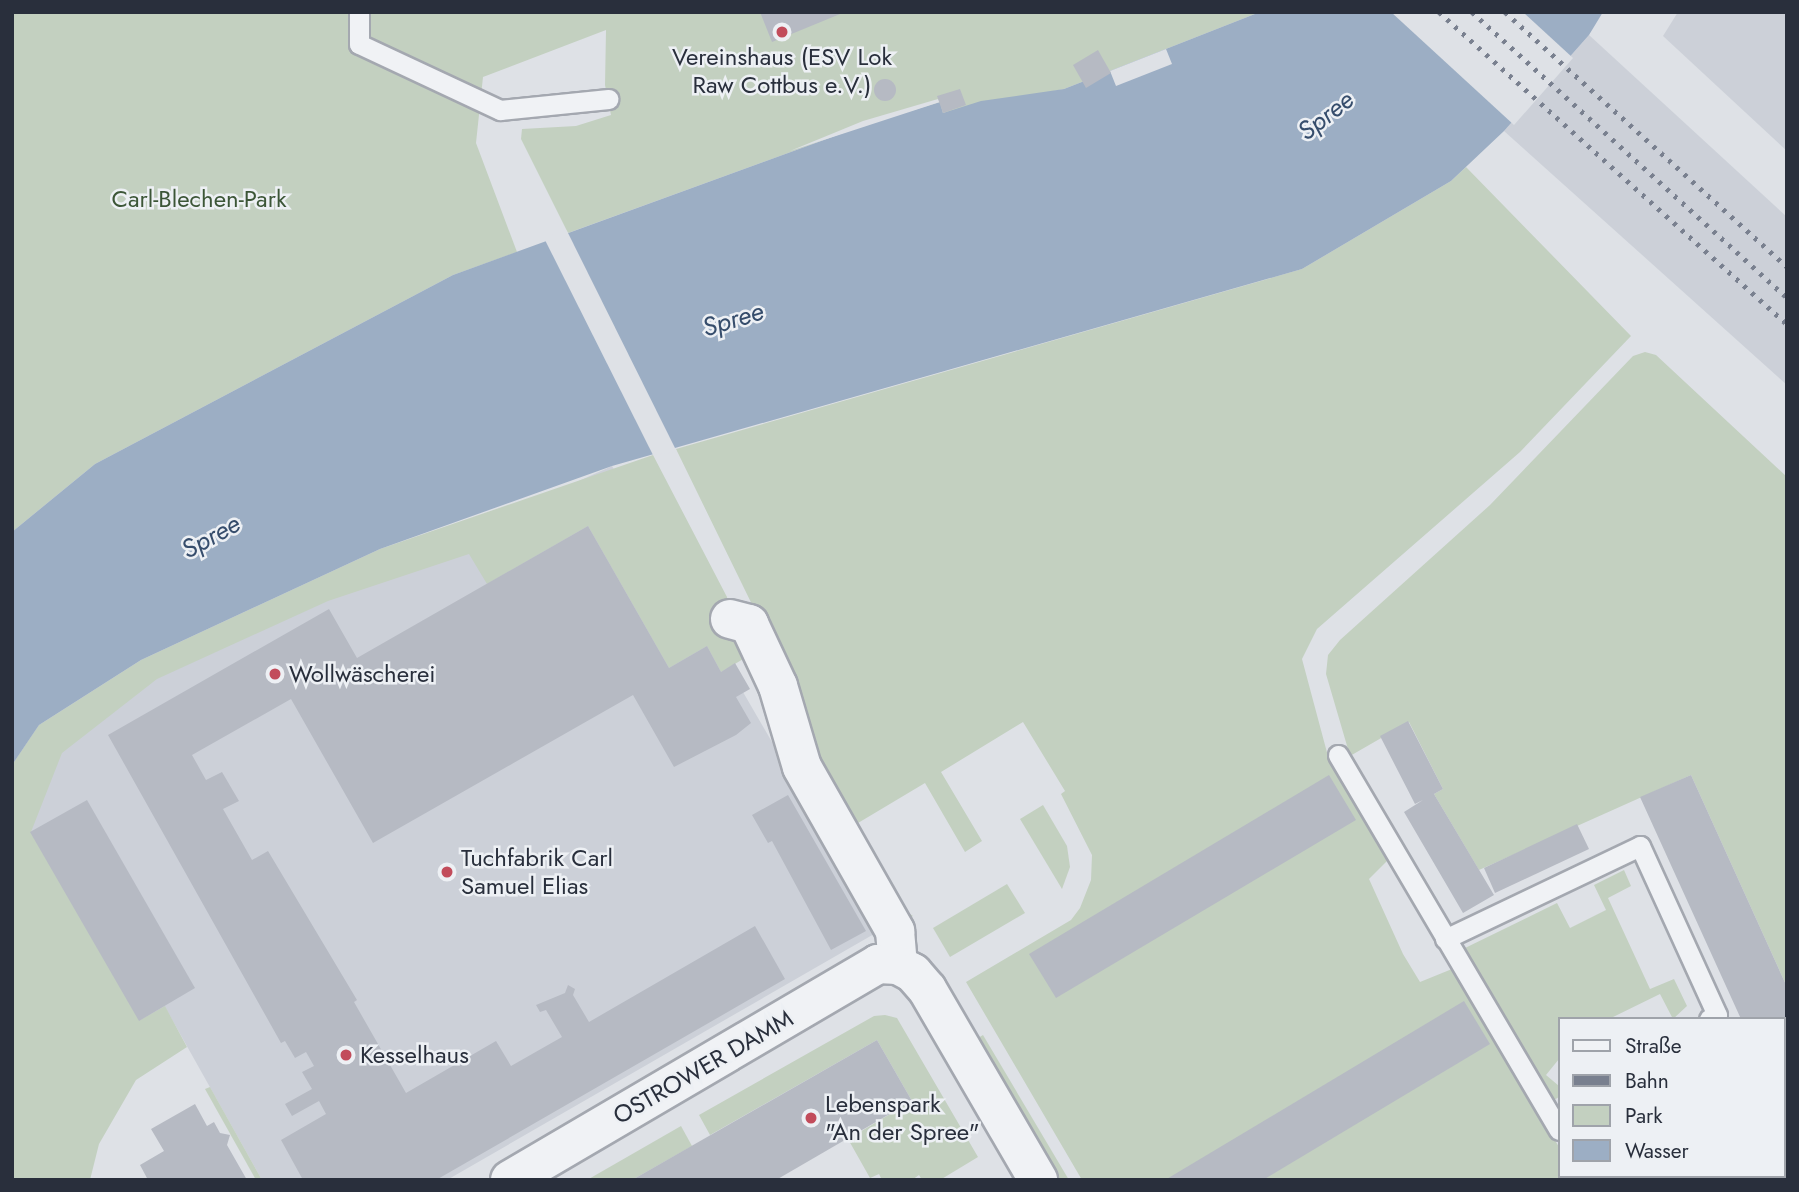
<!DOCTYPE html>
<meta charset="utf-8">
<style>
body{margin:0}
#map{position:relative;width:1799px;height:1192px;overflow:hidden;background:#dee1e6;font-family:Jost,sans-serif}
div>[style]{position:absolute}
.built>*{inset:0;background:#ccd0d8}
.green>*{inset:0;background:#c3d0c0}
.water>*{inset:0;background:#9caec4}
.pier>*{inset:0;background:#dee1e6}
.building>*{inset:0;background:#b6bac3}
.round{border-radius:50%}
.roads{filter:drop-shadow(2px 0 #a4a8b0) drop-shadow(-2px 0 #a4a8b0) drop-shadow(0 2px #a4a8b0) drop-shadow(0 -2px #a4a8b0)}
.lane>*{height:19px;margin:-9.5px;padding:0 9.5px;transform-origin:9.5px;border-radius:9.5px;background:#f0f2f5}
.street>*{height:38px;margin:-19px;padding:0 19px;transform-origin:19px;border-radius:19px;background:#f0f2f5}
.rail>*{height:5px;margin-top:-2.5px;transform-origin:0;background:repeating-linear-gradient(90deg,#79808f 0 3.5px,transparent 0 10.5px)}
.dots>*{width:19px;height:19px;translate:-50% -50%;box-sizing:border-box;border:4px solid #edf0f4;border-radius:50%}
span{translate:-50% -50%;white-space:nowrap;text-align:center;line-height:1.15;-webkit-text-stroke:5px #edf0f4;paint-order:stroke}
.poi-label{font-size:24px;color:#292f3c}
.left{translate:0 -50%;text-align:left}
.park-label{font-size:24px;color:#3c5637}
.street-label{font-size:24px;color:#292f3c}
.water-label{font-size:26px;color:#364d6c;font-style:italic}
.frame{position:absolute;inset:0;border:14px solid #292f3c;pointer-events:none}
.legend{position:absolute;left:1558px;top:1017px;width:228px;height:161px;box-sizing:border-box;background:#edf0f4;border:2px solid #9fa3aa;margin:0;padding:9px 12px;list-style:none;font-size:21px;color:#292f3c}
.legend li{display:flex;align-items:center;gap:14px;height:35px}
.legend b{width:35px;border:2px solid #9fa3aa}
</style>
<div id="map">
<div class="built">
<i style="clip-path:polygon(1678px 12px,1787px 12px,1787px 151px,1663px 36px)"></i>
<i style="clip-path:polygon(1589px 35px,1787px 217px,1787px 385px,1504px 131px)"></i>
<i style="clip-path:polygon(612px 466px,881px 930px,447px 1180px,262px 1180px,165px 1007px,133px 1025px,12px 815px,12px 765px,39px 725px)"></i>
</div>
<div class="green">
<i style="clip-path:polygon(12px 12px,1260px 12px,1064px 89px,943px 113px,940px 103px,865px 125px,568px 233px,521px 139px,522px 129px,576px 126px,611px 115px,605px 85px,606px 30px,483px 77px,476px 143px,517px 252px,453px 275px,95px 464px,12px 532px)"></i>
<i style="clip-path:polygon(1466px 167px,1631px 336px,1520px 452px,1317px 629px,1302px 659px,1329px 760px,1387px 861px,1369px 879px,1403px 954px,1420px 982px,1452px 969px,1559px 1147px,1559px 1176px,1579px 1180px,1082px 1180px,966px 982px,1071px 920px,1080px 908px,1091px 880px,1092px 855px,1061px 794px,1065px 791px,1023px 722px,941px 772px,982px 841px,965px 852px,925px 783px,853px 826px,904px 910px,913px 916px,907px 919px,812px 761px,789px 680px,676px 449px,1302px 269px,1451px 181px)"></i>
<i style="clip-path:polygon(1645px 352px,1656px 355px,1787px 477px,1787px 987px,1691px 775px,1479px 870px,1434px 794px,1443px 789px,1409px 722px,1350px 756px,1326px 674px,1328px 655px,1340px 640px,1490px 505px,1633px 356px)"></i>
<i style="clip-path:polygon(653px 455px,727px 597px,730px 632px,745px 658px,721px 672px,707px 646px,669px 668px,588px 526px,487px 584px,469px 554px,328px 601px,157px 679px,62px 753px,31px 832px,140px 1020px,165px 1006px,187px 1047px,136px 1080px,99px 1144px,90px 1180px,12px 1180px,12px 765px,39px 725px,141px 660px,380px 549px)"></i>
<i style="clip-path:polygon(1043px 805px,1067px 846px,1070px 867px,1062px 889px,1020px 819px)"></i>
<i style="clip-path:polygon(1624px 870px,1631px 886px,1608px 898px,1650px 989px,1674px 979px,1687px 1006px,1673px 1019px,1660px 994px,1609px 1019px,1559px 1019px,1559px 1059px,1546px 1075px,1559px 1086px,1559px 1097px,1554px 1100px,1463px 949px,1557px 903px,1570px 928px,1606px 910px,1594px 885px)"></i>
<i style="clip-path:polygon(1007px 884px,1025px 913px,950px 957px,933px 928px)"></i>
<i style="clip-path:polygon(885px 1015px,897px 1018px,978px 1157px,940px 1180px,922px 1180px,919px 1175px,912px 1180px,882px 1180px,879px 1174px,870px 1178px,848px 1139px,912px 1101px,877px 1040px,710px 1135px,699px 1115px,874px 1016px)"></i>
<i style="clip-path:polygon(983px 1035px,1069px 1180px,1055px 1180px,973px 1041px)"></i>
<i style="clip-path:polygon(1787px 1053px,1787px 1180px,1599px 1180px,1596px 1176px,1783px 1176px)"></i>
<i style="clip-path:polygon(210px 1087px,262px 1180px,256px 1180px,205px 1089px)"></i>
<i style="clip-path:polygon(681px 1126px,692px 1146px,632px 1180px,587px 1180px)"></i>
</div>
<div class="water">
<i style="clip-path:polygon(1260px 12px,1603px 12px,1589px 35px,1504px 131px,1451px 181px,1302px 269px,612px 466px,380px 549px,141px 660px,39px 725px,12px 765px,12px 532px,95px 464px,453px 275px,865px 125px,940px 102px,943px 113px,981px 101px,1064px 89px)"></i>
</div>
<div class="pier">
<i style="clip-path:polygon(1391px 12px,1523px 12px,1573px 58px,1514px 125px)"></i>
<i style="clip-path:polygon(1166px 49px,1172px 64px,1116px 86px,1110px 71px)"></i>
<i style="clip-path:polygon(938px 99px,940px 102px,790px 151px,863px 121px)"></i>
<i style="clip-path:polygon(566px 230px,568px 233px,677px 452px,653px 455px,544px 238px)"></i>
</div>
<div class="building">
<i style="clip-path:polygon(760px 12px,845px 12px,772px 42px)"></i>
<i style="clip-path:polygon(1098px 50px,1111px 73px,1086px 88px,1073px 65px)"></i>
<i class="round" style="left:874px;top:79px;width:22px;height:22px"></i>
<i style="clip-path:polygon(960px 89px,966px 105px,943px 113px,937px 96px)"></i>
<i style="clip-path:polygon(588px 526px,669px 668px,707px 646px,721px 672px,735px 663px,750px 689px,736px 697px,751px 723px,736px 735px,674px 767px,633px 695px,373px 843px,291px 699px,192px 755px,206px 780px,222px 772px,239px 801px,223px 809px,252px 860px,268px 851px,357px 1000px,354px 1002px,406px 1093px,496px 1041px,511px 1066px,562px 1037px,546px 1010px,540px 1012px,536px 1005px,565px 993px,568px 985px,575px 989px,573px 995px,589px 1022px,755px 926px,785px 979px,436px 1180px,303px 1180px,281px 1140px,326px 1114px,319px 1101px,292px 1116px,285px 1104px,312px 1089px,302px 1072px,314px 1066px,306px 1052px,295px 1058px,285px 1041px,281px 1043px,108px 735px,329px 609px,357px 658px)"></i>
<i style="clip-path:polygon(1408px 721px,1443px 789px,1434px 794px,1494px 895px,1463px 913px,1404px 812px,1423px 800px,1415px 804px,1380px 736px)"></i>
<i style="clip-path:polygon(1329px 775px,1356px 820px,1056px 998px,1029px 954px)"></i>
<i style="clip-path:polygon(1691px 775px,1787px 987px,1783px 1055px,1783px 1019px,1741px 1019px,1640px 797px)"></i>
<i style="clip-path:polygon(788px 795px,866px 931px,831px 950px,772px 841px,768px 843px,752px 815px)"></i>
<i style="clip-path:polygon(87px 800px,195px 988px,139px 1021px,30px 832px)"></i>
<i style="clip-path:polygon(1577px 824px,1589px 849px,1495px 893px,1484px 868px)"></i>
<i style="clip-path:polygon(1464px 1001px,1490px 1044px,1263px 1180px,1165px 1180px)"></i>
<i style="clip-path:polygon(877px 1040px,912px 1101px,776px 1180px,632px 1180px)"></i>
<i style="clip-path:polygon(1787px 1102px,1787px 1161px,1783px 1163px,1783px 1104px)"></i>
<i style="clip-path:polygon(195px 1104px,207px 1126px,214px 1122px,220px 1133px,230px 1135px,227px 1145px,247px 1180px,148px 1180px,140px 1165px,164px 1151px,151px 1129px)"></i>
<i style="clip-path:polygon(1662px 1176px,1761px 1176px,1656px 1180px)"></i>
</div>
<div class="roads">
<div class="lane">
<i style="left:359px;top:12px;width:32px;rotate:90deg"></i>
<i style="left:359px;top:44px;width:156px;rotate:25.1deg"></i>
<i style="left:500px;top:110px;width:109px;rotate:-5.8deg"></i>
<i style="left:1338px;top:755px;width:435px;rotate:59.5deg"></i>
<i style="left:1445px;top:939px;width:216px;rotate:-25.5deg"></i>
<i style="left:1640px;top:846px;width:186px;rotate:65.5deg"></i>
<i style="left:1717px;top:1015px;width:9px;rotate:153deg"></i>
<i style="left:1587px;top:1176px;width:4px;rotate:63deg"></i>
</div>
<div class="street">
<i style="left:730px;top:619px;width:20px;rotate:15deg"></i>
<i style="left:749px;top:624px;width:68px;rotate:64.9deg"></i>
<i style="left:778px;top:686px;width:84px;rotate:73.5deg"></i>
<i style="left:802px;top:767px;width:189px;rotate:60.4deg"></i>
<i style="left:895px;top:931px;width:34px;rotate:85deg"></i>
<i style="left:510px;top:1180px;width:427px;rotate:-30.4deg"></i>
<i style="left:878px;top:964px;width:20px;rotate:3deg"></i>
<i style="left:898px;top:965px;width:17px;rotate:28deg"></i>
<i style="left:913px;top:973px;width:21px;rotate:49deg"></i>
<i style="left:927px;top:989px;width:221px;rotate:59.8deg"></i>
</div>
</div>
<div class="rail">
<i style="left:1439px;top:12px;width:467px;rotate:41.9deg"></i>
<i style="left:1472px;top:12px;width:425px;rotate:42.2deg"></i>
<i style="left:1505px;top:12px;width:380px;rotate:42.1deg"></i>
</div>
<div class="dots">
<i style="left:782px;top:32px;background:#c24c5b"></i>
<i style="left:275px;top:674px;background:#c24c5b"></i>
<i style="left:447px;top:872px;background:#c24c5b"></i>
<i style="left:346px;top:1055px;background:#c24c5b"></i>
<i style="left:811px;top:1118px;background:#c24c5b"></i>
</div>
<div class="poi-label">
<span style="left:782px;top:71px">Vereinshaus (ESV Lok<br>Raw Cottbus e.V.)</span>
<span class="left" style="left:289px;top:674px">Wollwäscherei</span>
<span class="left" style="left:461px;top:872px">Tuchfabrik Carl<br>Samuel Elias</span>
<span class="left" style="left:360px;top:1055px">Kesselhaus</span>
<span class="left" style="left:825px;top:1118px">Lebenspark<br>"An der Spree"</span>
</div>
<div class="park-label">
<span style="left:199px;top:199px">Carl-Blechen-Park</span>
</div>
<div class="street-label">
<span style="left:703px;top:1067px;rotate:-30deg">OSTROWER DAMM</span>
</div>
<div class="water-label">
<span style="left:1326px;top:116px;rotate:-38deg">Spree</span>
<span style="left:733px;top:320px;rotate:-17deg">Spree</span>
<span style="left:211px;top:537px;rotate:-29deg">Spree</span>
</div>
<div class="frame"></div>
<ul class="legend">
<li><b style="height:9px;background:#f0f2f5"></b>Straße</li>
<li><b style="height:9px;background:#79808f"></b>Bahn</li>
<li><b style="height:19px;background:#c3d0c0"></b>Park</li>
<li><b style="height:19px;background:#9caec4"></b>Wasser</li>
</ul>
</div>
